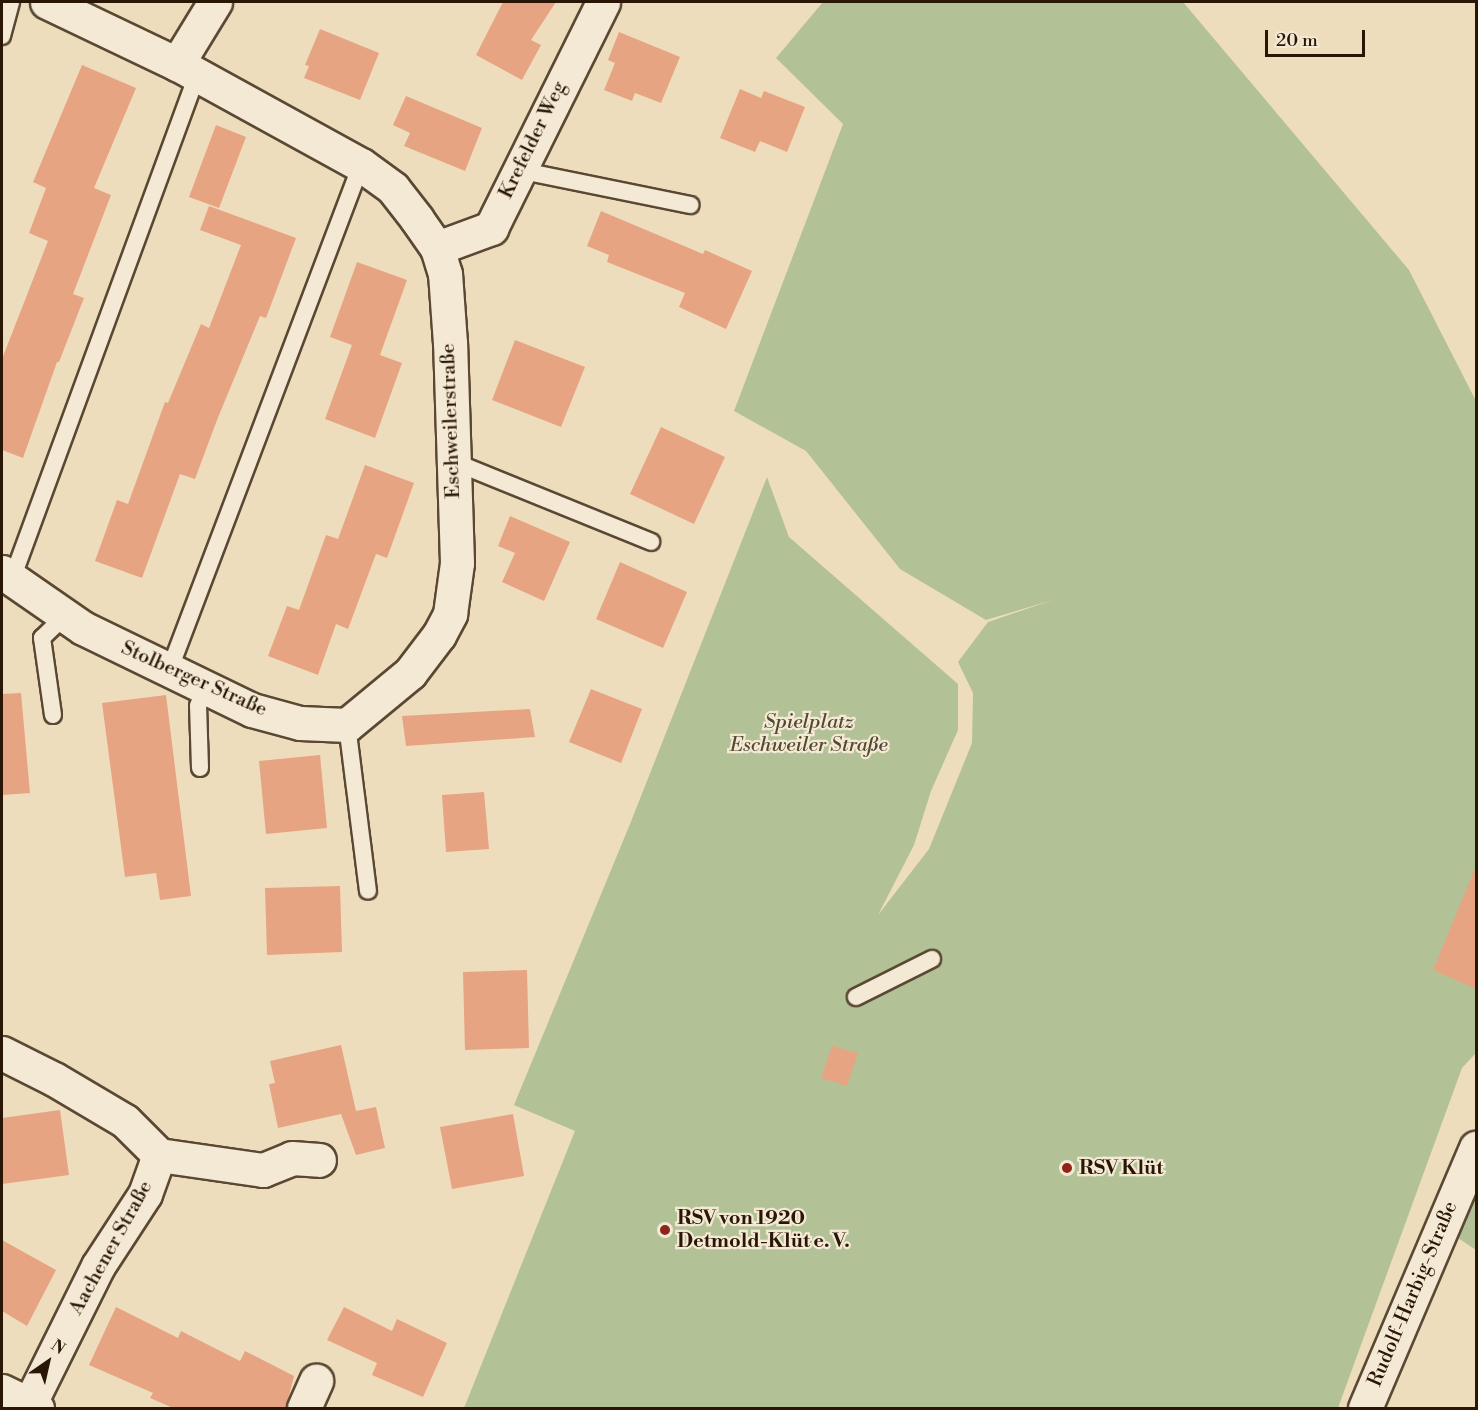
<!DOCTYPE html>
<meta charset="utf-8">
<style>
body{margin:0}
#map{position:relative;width:1478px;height:1410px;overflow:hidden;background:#eeddbd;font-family:"Libre Bodoni",serif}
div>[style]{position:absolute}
.green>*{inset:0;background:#b2c296}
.building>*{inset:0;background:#e7a482}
.roads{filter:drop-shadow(2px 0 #5a4833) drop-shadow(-2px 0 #5a4833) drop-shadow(0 2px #5a4833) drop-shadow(0 -2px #5a4833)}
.service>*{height:16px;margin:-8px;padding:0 8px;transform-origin:8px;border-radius:8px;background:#f4e9d4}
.minor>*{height:33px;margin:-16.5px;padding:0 16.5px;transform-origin:16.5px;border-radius:16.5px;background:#f4e9d4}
.dots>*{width:16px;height:16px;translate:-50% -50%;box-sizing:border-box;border:3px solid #f4e9d4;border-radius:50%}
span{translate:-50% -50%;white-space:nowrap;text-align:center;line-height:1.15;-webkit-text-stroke:4.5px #f4e9d4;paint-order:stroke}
.street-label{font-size:20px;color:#291605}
.park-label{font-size:20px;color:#524a30;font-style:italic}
.poi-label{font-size:20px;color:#291605;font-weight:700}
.left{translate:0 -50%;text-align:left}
.frame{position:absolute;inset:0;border:3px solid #291605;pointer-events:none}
.north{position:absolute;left:18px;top:1332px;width:60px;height:60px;-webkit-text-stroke:4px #f4e9d4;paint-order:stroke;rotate:34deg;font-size:16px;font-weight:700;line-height:24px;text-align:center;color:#291605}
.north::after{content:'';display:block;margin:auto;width:21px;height:27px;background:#291605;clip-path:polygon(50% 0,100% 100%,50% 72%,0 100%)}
.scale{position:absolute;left:1265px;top:30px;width:100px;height:27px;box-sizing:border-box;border:3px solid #291605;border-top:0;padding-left:8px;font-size:18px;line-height:21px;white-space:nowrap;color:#291605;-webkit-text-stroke:4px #f4e9d4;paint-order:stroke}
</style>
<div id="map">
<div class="green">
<i style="clip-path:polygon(823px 2px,1183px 2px,1409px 270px,1476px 401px,1476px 1053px,1462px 1068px,1338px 1408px,464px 1408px,575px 1131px,514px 1105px,630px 824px,767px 477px,789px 537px,958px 684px,958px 730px,931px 791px,914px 845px,878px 915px,929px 849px,972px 743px,973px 693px,958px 662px,988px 622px,1053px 600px,986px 620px,900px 569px,806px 451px,734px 411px,843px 124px,776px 58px)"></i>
<i style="clip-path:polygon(1476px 1186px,1476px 1250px,1455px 1236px)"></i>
</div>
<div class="building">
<i style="clip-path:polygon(503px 2px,556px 2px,531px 40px,541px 45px,522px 80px,476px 55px)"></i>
<i style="clip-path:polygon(320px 29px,379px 53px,360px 100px,304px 78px,309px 66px,305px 65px)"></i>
<i style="clip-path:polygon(619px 32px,680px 57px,661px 103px,635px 93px,632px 101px,604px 90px,615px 63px,608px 60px)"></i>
<i style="clip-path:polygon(82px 65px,136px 88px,94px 188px,111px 195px,73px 294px,84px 298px,59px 362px,57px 362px,23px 458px,2px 450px,2px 359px,48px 241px,29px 233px,46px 188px,33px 182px)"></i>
<i style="clip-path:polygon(740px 89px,761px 98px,764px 91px,805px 107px,787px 152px,760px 141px,755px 152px,720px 138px)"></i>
<i style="clip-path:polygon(406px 96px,482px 128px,465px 171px,404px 146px,410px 133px,393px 125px)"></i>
<i style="clip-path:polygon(216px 125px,246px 137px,219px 208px,189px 197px)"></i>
<i style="clip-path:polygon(209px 206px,296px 238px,266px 318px,260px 316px,217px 420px,195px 479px,180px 474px,142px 578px,95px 561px,117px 500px,128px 504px,165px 402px,168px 403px,201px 324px,209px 328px,241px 245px,200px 230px)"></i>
<i style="clip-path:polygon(601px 211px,703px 254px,705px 250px,752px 271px,726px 329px,679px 307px,685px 293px,607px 262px,609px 255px,587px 246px)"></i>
<i style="clip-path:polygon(357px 262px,407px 280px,380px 355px,402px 363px,375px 438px,325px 419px,352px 345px,330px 337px)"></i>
<i style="clip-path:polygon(515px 340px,585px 367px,561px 427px,492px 400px)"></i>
<i style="clip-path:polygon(661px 427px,725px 457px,694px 524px,630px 494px)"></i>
<i style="clip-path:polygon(365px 465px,414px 483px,387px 558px,376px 554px,348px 629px,336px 624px,318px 675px,268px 656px,287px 606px,299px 610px,326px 535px,338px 539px)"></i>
<i style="clip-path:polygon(510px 516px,570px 542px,544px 601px,502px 582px,515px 553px,498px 546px)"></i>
<i style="clip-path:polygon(620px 562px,687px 592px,663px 648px,596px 619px)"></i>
<i style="clip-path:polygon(591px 689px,642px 709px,621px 763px,569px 742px)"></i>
<i style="clip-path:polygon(21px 693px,30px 793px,2px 795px,2px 694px)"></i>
<i style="clip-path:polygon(166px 695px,191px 896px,160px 900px,156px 873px,125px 877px,102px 703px)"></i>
<i style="clip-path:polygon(530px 709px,535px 737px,406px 746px,402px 716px)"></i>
<i style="clip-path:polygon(320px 755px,327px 828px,266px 834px,259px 761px)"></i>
<i style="clip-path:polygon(484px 792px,489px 849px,446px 852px,442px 795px)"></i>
<i style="clip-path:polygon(1476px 866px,1476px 989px,1433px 970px)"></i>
<i style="clip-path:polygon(340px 886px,342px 952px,267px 955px,265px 888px)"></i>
<i style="clip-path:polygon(527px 970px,529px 1048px,465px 1050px,463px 972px)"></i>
<i style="clip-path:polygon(341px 1045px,356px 1111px,376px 1107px,385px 1148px,356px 1155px,341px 1114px,278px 1128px,269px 1084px,275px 1083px,270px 1061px)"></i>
<i style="clip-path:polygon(832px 1046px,858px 1053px,847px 1086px,821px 1078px)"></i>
<i style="clip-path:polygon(60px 1110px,69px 1175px,2px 1184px,2px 1118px)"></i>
<i style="clip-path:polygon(513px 1114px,524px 1176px,452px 1189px,440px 1127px)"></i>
<i style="clip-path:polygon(2px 1240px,56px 1270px,27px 1326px,2px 1311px)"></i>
<i style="clip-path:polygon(116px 1307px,178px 1338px,181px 1331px,240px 1361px,245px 1351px,294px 1376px,286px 1408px,173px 1408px,150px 1398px,153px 1393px,89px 1365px)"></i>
<i style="clip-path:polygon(344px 1307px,392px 1331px,397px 1319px,447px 1343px,423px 1397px,372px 1375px,377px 1363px,327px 1340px)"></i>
</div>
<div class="roads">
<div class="service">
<i style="left:2px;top:36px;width:35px;rotate:-75deg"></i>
<i style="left:518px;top:170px;width:176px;rotate:11.5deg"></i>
<i style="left:452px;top:461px;width:215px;rotate:22.1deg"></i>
<i style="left:12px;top:579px;width:537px;rotate:-69.84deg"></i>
<i style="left:169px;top:671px;width:541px;rotate:-69.22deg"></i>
<i style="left:53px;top:715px;width:78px;rotate:-98.1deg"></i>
<i style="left:42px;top:638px;width:32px;rotate:-44deg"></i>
<i style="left:347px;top:725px;width:167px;rotate:82.8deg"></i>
<i style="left:200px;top:768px;width:62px;rotate:-91.8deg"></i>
<i style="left:198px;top:706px;width:20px;rotate:-70deg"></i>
<i style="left:856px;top:997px;width:85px;rotate:-26.6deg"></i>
</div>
<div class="minor">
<i style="left:177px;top:64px;width:73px;rotate:-58.5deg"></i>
<i style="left:437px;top:248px;width:58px;rotate:-20.3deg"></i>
<i style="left:491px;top:228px;width:252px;rotate:-63.6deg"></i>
<i style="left:2px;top:572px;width:98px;rotate:34.7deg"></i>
<i style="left:83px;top:628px;width:188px;rotate:25.9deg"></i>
<i style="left:252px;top:710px;width:50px;rotate:15.2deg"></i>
<i style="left:300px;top:723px;width:47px;rotate:2.4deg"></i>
<i style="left:347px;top:725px;width:82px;rotate:-39.5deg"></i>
<i style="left:410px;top:673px;width:48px;rotate:-52.7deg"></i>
<i style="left:439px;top:635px;width:24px;rotate:-62deg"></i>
<i style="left:450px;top:614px;width:51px;rotate:-82.2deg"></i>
<i style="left:457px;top:563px;width:220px;rotate:-91.8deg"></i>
<i style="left:450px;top:343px;width:69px;rotate:-94.1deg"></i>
<i style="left:445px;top:274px;width:27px;rotate:-107deg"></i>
<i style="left:437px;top:248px;width:35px;rotate:-125deg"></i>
<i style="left:417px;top:219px;width:39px;rotate:-128deg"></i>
<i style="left:393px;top:188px;width:39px;rotate:-144deg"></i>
<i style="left:361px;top:165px;width:210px;rotate:-151.2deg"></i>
<i style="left:177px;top:64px;width:144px;rotate:-154.5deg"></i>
<i style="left:2px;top:1053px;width:58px;rotate:26.6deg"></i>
<i style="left:54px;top:1079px;width:82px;rotate:30.6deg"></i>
<i style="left:125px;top:1121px;width:48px;rotate:45deg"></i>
<i style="left:2px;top:1391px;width:39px;rotate:26deg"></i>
<i style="left:29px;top:1405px;width:155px;rotate:-63.6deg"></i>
<i style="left:98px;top:1266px;width:86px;rotate:-56.9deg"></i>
<i style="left:145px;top:1194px;width:41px;rotate:-70.3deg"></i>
<i style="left:159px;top:1155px;width:105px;rotate:8.2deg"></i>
<i style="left:263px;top:1170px;width:31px;rotate:-22deg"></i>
<i style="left:292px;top:1158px;width:27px;rotate:4deg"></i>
<i style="left:304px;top:1408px;width:30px;rotate:-66deg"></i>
<i style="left:1365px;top:1408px;width:283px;rotate:-66.9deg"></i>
</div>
</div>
<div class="dots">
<i style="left:1067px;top:1168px;background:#8f2418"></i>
<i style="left:665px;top:1230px;background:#8f2418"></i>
</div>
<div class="street-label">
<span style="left:533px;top:140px;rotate:-64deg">Krefelder Weg</span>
<span style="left:451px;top:421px;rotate:-92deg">Eschweilerstraße</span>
<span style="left:194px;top:679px;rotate:24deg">Stolberger Straße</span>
<span style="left:111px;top:1248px;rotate:-61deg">Aachener Straße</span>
<span style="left:1413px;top:1294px;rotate:-67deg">Rudolf-Harbig-Straße</span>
</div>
<div class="park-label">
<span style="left:809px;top:734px">Spielplatz<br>Eschweiler Straße</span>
</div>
<div class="poi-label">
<span class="left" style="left:1079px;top:1168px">RSV Klüt</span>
<span class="left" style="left:677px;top:1230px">RSV von 1920<br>Detmold-Klüt e. V.</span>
</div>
<div class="frame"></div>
<div class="north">N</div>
<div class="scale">20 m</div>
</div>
